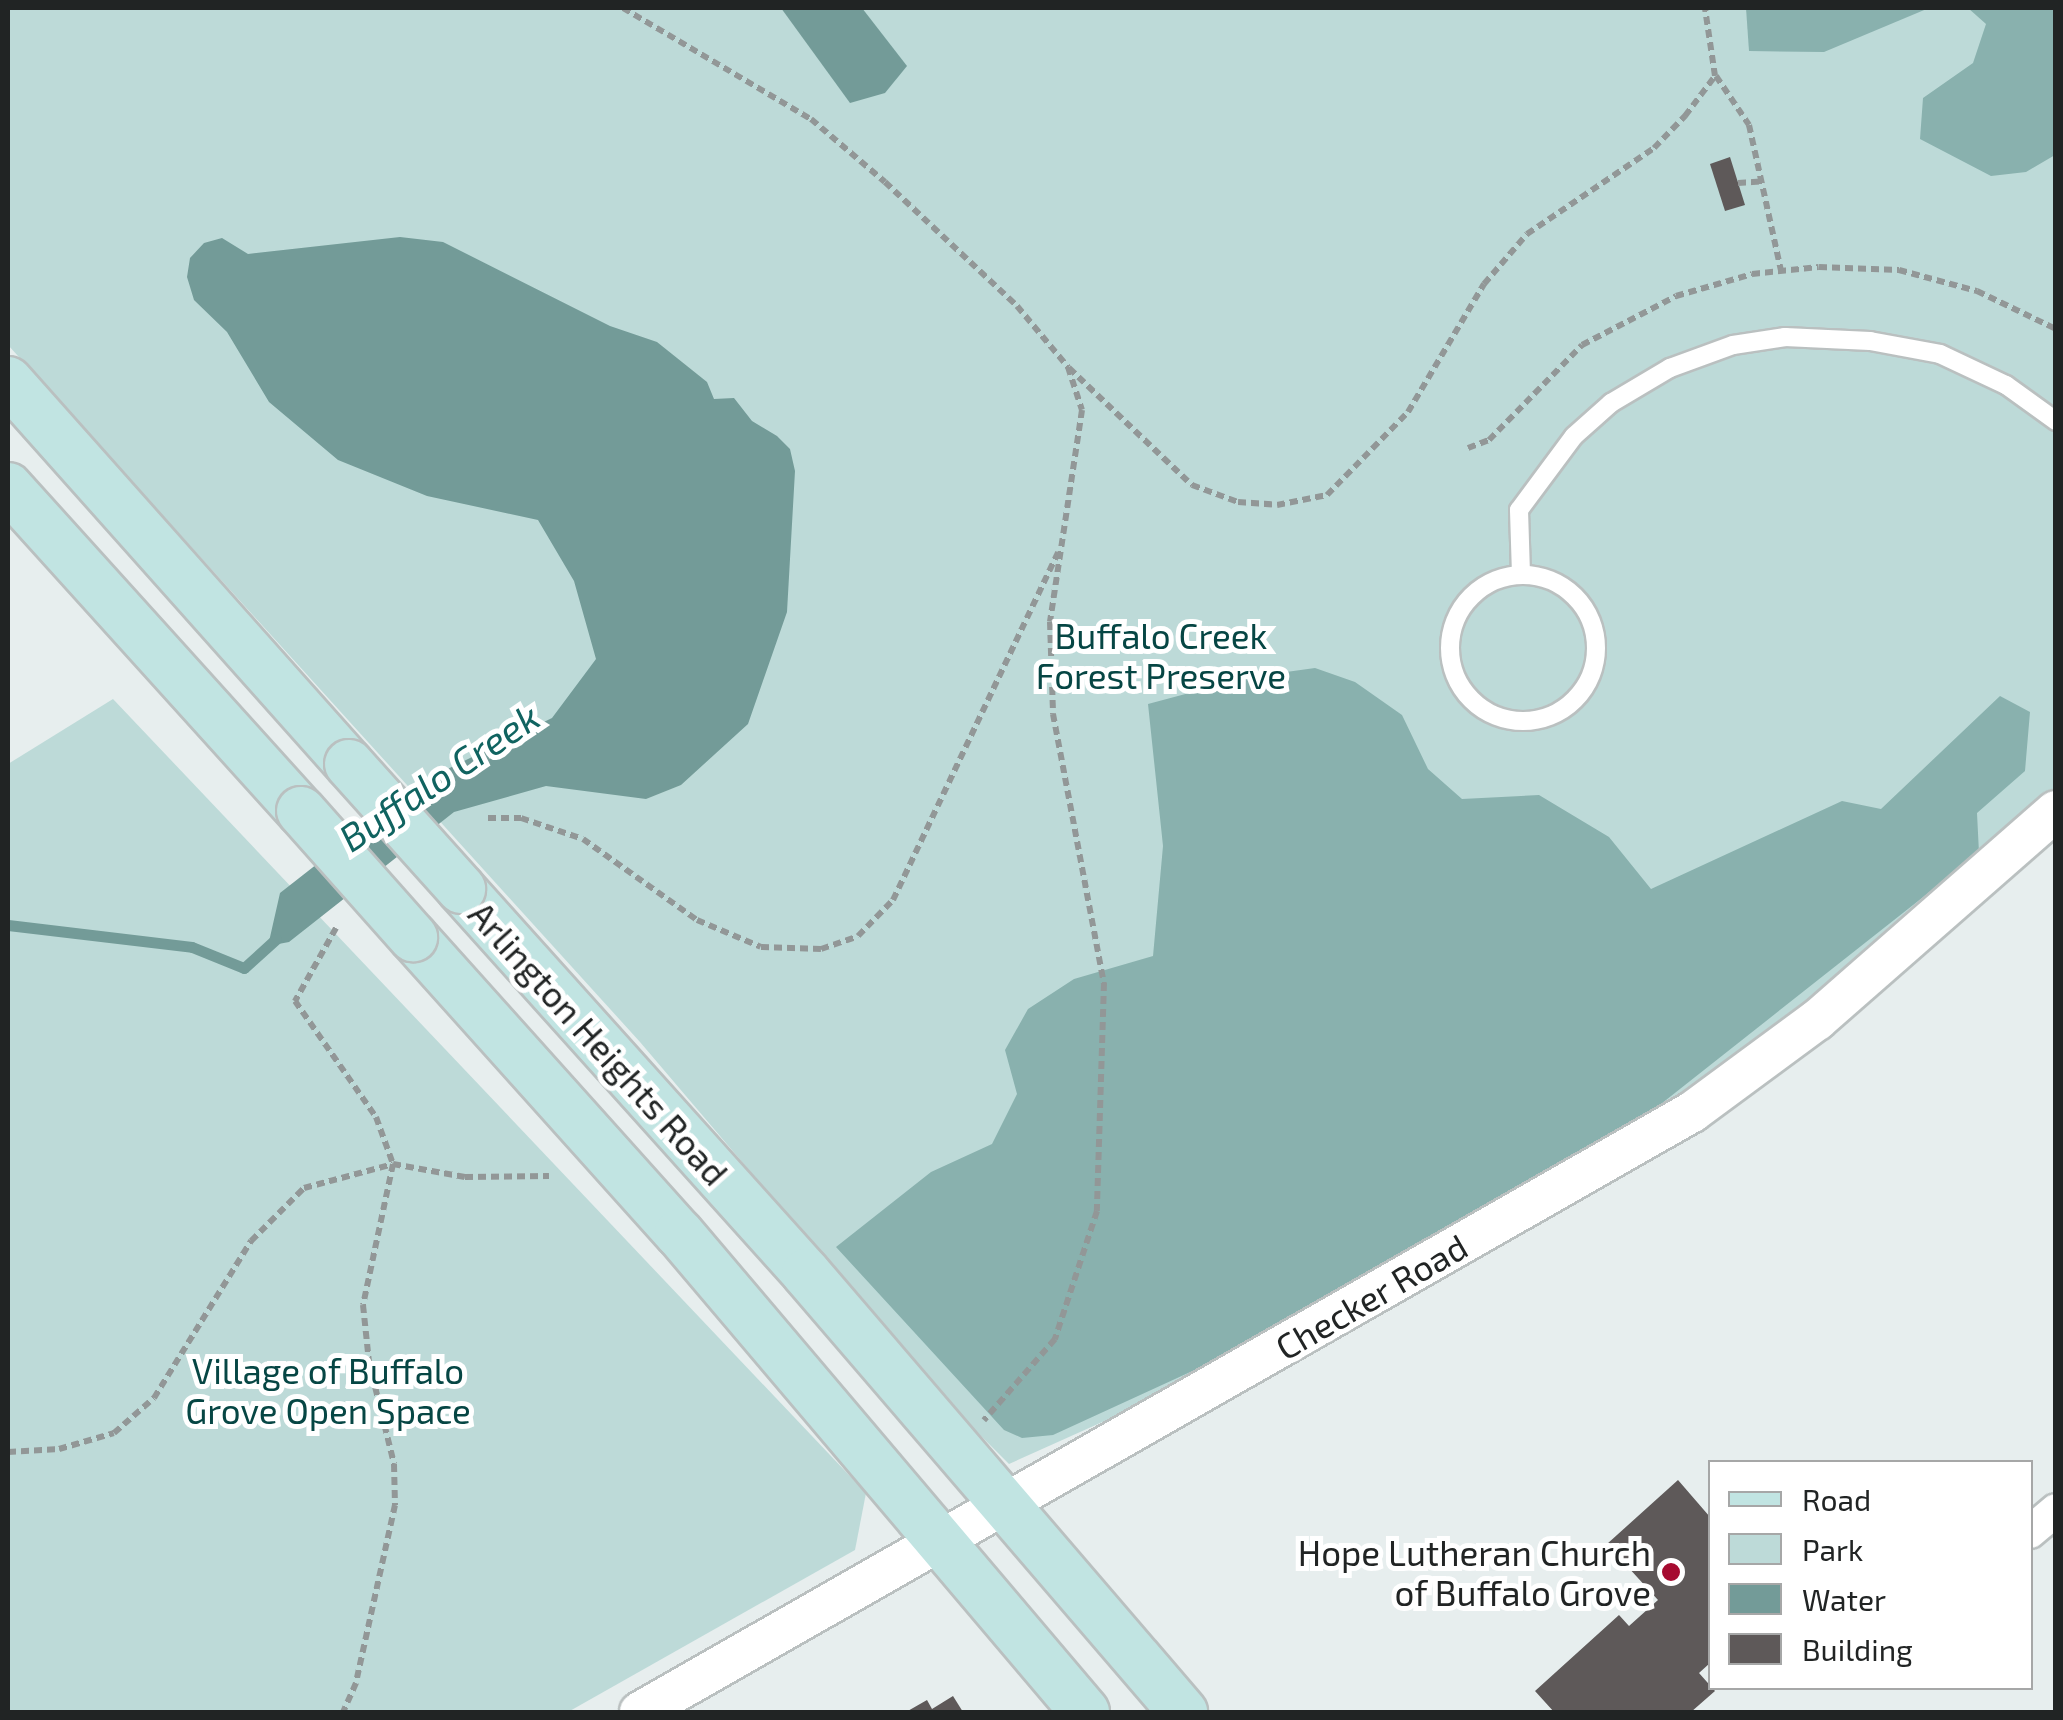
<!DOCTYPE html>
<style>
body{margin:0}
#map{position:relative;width:2063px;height:1720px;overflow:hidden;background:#e7eeee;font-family:"Exo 2",sans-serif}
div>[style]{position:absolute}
.green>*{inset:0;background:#bddad8}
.forest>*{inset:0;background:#89b1ae}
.water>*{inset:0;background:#739b98}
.stream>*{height:11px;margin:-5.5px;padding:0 5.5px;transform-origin:5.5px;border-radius:5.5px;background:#739b98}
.building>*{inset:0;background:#5e5959}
.path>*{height:6px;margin-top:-3px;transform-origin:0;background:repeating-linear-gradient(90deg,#929797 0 8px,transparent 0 13px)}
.roads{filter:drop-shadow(2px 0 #bac0c0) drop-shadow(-2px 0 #bac0c0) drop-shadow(0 2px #bac0c0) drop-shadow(0 -2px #bac0c0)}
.service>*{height:18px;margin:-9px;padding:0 9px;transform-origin:9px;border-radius:9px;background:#fff}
.service>.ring{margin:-9px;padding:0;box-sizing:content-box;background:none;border:18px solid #fff;border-radius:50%}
.minor>*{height:32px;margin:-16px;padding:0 16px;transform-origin:16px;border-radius:16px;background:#fff}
.tertiary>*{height:40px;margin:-20px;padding:0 20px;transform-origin:20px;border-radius:20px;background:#fff}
.secondary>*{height:48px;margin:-24px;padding:0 24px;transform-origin:24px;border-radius:24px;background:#c1e4e2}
.bridges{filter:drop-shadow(2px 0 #bac0c0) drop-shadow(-2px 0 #bac0c0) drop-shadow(0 2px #bac0c0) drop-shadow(0 -2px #bac0c0)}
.secondary-bridge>*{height:48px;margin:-24px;padding:0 24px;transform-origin:24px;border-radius:24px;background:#c1e4e2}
.dots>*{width:28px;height:28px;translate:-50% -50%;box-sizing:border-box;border:5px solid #fff;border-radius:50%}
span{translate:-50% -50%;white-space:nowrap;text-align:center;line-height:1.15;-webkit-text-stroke:10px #fff;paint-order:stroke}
.park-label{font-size:35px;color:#064644}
.street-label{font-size:35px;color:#212424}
.poi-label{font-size:35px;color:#212424}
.right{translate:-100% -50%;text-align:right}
.water-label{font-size:38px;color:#106360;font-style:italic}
.frame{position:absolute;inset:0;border:10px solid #212424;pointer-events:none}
.legend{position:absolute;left:1708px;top:1460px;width:325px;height:230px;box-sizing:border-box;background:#fff;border:2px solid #a6a7a7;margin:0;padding:12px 18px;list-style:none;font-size:30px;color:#212424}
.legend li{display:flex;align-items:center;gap:20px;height:50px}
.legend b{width:50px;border:2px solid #a6a7a7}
</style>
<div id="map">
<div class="green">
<i style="clip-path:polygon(8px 8px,2055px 8px,2055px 788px,1864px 957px,1626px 1134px,1196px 1380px,1009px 1464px,943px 1398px,640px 1042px,8px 345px)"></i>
<i style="clip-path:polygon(113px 699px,866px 1493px,855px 1550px,568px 1712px,8px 1712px,8px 764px)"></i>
</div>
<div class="forest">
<i style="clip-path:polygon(1746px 8px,1929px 8px,1824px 52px,1749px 51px)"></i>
<i style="clip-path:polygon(1968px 8px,2055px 8px,2055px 155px,2026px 172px,1991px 176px,1920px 139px,1923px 98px,1973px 63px,1986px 24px)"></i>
<i style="clip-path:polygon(1315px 668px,1355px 682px,1402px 715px,1428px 769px,1462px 799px,1539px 795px,1609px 837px,1651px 889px,1842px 801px,1881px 809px,2000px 696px,2030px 712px,2025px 771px,1977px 813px,1979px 853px,1647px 1115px,1199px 1368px,1053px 1435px,1022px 1438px,1004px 1430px,836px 1247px,931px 1172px,992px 1144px,1017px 1094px,1005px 1050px,1028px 1009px,1074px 979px,1153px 956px,1163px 846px,1148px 704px,1249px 677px)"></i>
</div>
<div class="water">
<i style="clip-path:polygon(781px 8px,862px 8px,907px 66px,885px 93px,850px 103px)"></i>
<i style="clip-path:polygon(400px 237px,443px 242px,610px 326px,657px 342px,707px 382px,714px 399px,734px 398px,752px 421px,777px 436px,790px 449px,795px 471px,787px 612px,748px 724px,681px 785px,646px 799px,546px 786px,454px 812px,289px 942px,268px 946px,280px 893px,423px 781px,552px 718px,596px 659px,574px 581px,538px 520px,427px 496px,338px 460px,269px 402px,227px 332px,194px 300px,187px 277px,190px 258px,204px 243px,222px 238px,248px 254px)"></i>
</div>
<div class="stream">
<i style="left:8px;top:925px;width:185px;rotate:6.8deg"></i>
<i style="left:192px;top:947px;width:56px;rotate:22deg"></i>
<i style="left:244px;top:968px;width:43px;rotate:-42.2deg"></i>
</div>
<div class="building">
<i style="clip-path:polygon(1730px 157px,1745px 205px,1725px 211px,1710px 164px)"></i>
<i style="clip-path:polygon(1678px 1480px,1710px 1517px,1710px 1663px,1699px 1673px,1715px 1691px,1691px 1712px,1554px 1712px,1535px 1691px,1619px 1615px,1629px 1626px,1658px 1600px,1607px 1544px)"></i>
<i style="clip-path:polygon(953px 1696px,963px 1712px,906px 1712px,927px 1700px,932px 1709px)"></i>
</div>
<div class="path">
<i style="left:623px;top:8px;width:218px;rotate:30.6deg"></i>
<i style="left:811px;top:119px;width:97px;rotate:40.4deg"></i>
<i style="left:885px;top:182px;width:181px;rotate:43.2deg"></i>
<i style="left:1017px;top:306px;width:80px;rotate:50.1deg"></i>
<i style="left:1068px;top:367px;width:45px;rotate:72deg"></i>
<i style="left:1082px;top:410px;width:214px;rotate:98.6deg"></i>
<i style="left:1050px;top:622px;width:92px;rotate:88.1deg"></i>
<i style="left:1053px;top:714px;width:274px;rotate:79.3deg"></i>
<i style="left:1104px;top:983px;width:228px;rotate:91.8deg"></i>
<i style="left:1097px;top:1211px;width:135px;rotate:108.2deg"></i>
<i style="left:1055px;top:1339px;width:108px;rotate:131.2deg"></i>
<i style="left:1716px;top:76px;width:59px;rotate:56deg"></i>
<i style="left:1749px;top:125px;width:149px;rotate:77.6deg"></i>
<i style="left:1738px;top:183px;width:26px;rotate:-4deg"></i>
<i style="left:1069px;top:368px;width:170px;rotate:43.6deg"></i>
<i style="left:1192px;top:485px;width:49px;rotate:20.3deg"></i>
<i style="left:1238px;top:502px;width:39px;rotate:4deg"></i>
<i style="left:1277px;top:505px;width:51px;rotate:-11.3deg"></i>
<i style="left:1327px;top:495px;width:116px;rotate:-45.7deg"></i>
<i style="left:1408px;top:412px;width:149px;rotate:-59.3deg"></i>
<i style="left:1484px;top:284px;width:66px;rotate:-49.3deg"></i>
<i style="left:1527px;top:234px;width:153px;rotate:-34.1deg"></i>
<i style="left:1654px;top:148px;width:45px;rotate:-45.9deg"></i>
<i style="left:1685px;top:116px;width:50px;rotate:-53.1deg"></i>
<i style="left:1715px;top:76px;width:69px;rotate:-98.4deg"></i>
<i style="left:1468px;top:448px;width:22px;rotate:-21deg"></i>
<i style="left:1489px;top:440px;width:133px;rotate:-45.6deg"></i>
<i style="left:1582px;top:345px;width:106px;rotate:-27.5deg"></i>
<i style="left:1676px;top:296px;width:79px;rotate:-16.1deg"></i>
<i style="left:1752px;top:274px;width:67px;rotate:-6deg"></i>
<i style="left:1819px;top:267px;width:80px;rotate:2.1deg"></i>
<i style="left:1899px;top:270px;width:81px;rotate:15.1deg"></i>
<i style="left:1977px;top:291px;width:88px;rotate:25.7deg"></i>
<i style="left:488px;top:818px;width:33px"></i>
<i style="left:521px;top:818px;width:65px;rotate:18.7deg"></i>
<i style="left:583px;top:839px;width:140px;rotate:35.4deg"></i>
<i style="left:697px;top:920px;width:69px;rotate:22.9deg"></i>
<i style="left:761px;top:947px;width:60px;rotate:1.9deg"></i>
<i style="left:821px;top:949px;width:39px;rotate:-19deg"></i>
<i style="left:858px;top:936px;width:50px;rotate:-45.8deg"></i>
<i style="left:893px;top:900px;width:385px;rotate:-64.6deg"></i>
<i style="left:336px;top:928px;width:84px;rotate:119.3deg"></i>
<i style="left:295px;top:1001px;width:141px;rotate:55.1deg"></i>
<i style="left:376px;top:1117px;width:50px;rotate:70.1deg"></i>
<i style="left:393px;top:1164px;width:144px;rotate:102deg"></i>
<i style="left:363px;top:1305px;width:57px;rotate:84deg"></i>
<i style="left:369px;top:1362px;width:105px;rotate:76.2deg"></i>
<i style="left:394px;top:1464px;width:41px;rotate:88.6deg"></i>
<i style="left:395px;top:1505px;width:182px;rotate:102.4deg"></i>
<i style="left:356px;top:1683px;width:32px;rotate:114deg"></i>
<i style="left:8px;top:1452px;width:51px;rotate:-3.4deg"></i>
<i style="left:59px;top:1449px;width:57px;rotate:-16.2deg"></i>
<i style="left:114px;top:1433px;width:53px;rotate:-41.2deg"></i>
<i style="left:154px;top:1398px;width:185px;rotate:-58.3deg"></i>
<i style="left:251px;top:1241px;width:75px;rotate:-45deg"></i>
<i style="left:304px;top:1188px;width:92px;rotate:-15.1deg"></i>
<i style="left:393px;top:1164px;width:73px;rotate:10.2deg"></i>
<i style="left:465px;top:1177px;width:84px;rotate:-0.7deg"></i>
</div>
<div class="roads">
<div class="service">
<i style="left:1521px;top:574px;width:64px;rotate:-91.8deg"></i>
<i style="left:1519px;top:510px;width:92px;rotate:-53.4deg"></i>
<i style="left:1574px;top:436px;width:50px;rotate:-41.7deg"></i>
<i style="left:1611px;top:403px;width:69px;rotate:-30.7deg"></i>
<i style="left:1670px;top:368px;width:67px;rotate:-20.1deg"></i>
<i style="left:1733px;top:345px;width:53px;rotate:-8.7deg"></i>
<i style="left:1785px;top:337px;width:85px;rotate:2.7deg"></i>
<i style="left:1870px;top:341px;width:71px;rotate:10.5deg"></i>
<i style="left:1940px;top:354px;width:73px;rotate:25.2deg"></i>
<i style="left:2006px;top:385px;width:62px;rotate:35.8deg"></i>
<i class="ring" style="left:1450px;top:575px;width:128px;height:128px"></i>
</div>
<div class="minor">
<i style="left:2030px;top:1532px;width:34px;rotate:-40deg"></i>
</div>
<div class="tertiary">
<i style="left:640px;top:1712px;width:1211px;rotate:-29.7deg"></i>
<i style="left:1692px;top:1112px;width:155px;rotate:-36.4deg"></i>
<i style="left:1817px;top:1020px;width:317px;rotate:-41.2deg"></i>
</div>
<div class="secondary">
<i style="left:8px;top:381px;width:513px;rotate:48.32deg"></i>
<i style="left:8px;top:487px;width:437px;rotate:47.9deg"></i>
<i style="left:461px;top:889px;width:516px;rotate:48.06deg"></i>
<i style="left:806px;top:1273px;width:579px;rotate:49.35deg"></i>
<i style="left:413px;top:937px;width:398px;rotate:48.1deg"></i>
<i style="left:679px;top:1233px;width:628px;rotate:49.72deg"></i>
</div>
</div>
<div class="bridges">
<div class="secondary-bridge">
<i style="left:349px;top:764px;width:168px;rotate:48.1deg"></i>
<i style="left:301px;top:811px;width:169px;rotate:48.4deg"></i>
</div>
</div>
<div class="dots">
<i style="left:1671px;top:1572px;background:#a60b30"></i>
</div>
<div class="park-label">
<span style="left:1161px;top:655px">Buffalo Creek<br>Forest Preserve</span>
<span style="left:328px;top:1390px">Village of Buffalo<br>Grove Open Space</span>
</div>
<div class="street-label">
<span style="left:599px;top:1043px;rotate:48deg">Arlington Heights Road</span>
<span style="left:1371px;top:1296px;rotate:-30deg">Checker Road</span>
</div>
<div class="poi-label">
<span class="right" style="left:1651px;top:1572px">Hope Lutheran Church<br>of Buffalo Grove</span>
</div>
<div class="water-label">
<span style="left:439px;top:777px;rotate:-34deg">Buffalo Creek</span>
</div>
<div class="frame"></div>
<ul class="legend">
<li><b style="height:12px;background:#c1e4e2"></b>Road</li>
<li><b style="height:28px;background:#bddad8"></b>Park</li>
<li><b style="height:28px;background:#739b98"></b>Water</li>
<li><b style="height:28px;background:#5e5959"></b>Building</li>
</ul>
</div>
